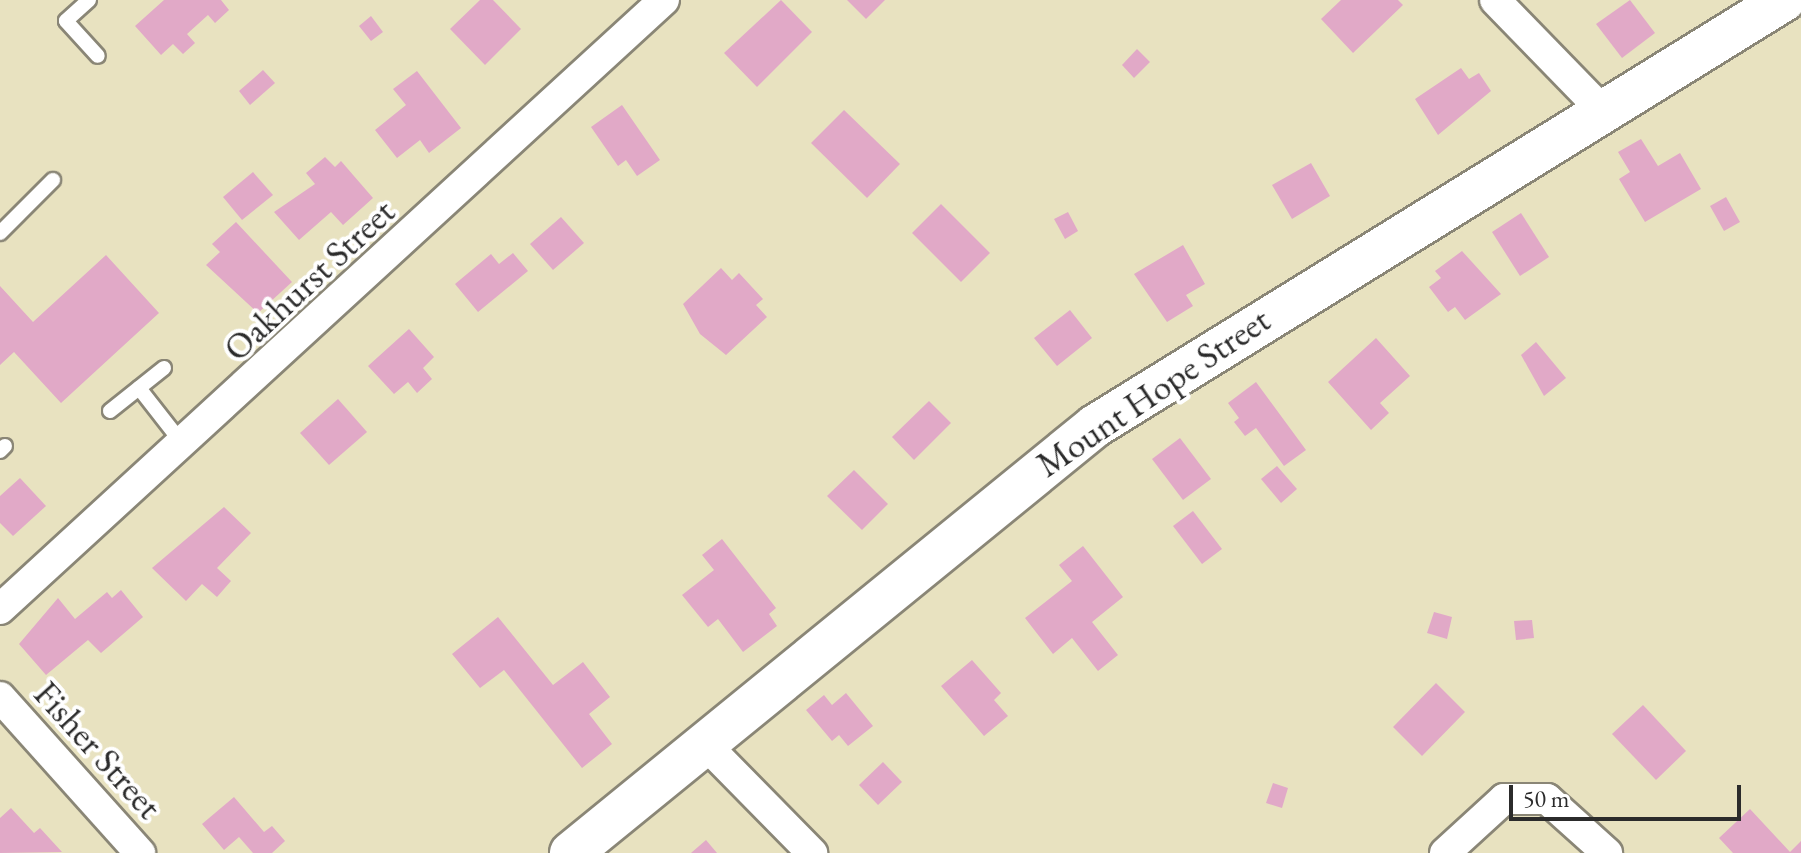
<!DOCTYPE html>
<style>
body{margin:0}
#map{position:relative;width:1801px;height:853px;overflow:hidden;background:#e8e2c0;font-family:"EB Garamond",serif}
div>[style]{position:absolute}
.building>*{inset:0;background:#e1a9c7}
.roads{filter:drop-shadow(2px 0 #8a8676) drop-shadow(-2px 0 #8a8676) drop-shadow(0 2px #8a8676) drop-shadow(0 -2px #8a8676)}
.lane>*{height:14px;margin:-7px;padding:0 7px;transform-origin:7px;border-radius:7px;background:#fff}
.street>*{height:30px;margin:-15px;padding:0 15px;transform-origin:15px;border-radius:15px;background:#fff}
.secondary>*{height:42px;margin:-21px;padding:0 21px;transform-origin:21px;border-radius:21px;background:#fff}
span{translate:-50% -50%;white-space:nowrap;text-align:center;line-height:1.15;-webkit-text-stroke:8px #fff;paint-order:stroke}
.street-label{font-size:36px;color:#2b2b2b}
.scale{position:absolute;left:1509px;top:785px;width:232px;height:36px;box-sizing:border-box;border:4px solid #2b2b2b;border-top:0;padding-left:10px;font-size:24px;line-height:28px;white-space:nowrap;color:#2b2b2b;-webkit-text-stroke:6px #fff;paint-order:stroke}
</style>
<div id="map">
<div class="building">
<i style="clip-path:polygon(164px 0,221px 0,229px 10px,215px 23px,208px 15px,187px 34px,195px 43px,183px 54px,173px 44px,161px 55px,135px 26px)"></i>
<i style="clip-path:polygon(480px 0,493px 0,521px 29px,485px 65px,450px 29px)"></i>
<i style="clip-path:polygon(781px 0,812px 32px,757px 87px,724px 53px)"></i>
<i style="clip-path:polygon(847px 0,885px 0,866px 19px)"></i>
<i style="clip-path:polygon(1341px 0,1398px 0,1403px 5px,1353px 53px,1321px 19px)"></i>
<i style="clip-path:polygon(1630px 0,1655px 33px,1622px 58px,1596px 24px)"></i>
<i style="clip-path:polygon(371px 16px,383px 32px,371px 41px,359px 26px)"></i>
<i style="clip-path:polygon(1137px 49px,1150px 62px,1134px 78px,1122px 65px)"></i>
<i style="clip-path:polygon(1461px 68px,1469px 79px,1479px 73px,1491px 91px,1438px 135px,1415px 99px)"></i>
<i style="clip-path:polygon(263px 70px,275px 83px,250px 105px,239px 91px)"></i>
<i style="clip-path:polygon(417px 71px,461px 128px,429px 153px,420px 140px,397px 158px,375px 130px,406px 105px,393px 89px)"></i>
<i style="clip-path:polygon(622px 105px,660px 160px,637px 176px,626px 160px,618px 166px,591px 127px)"></i>
<i style="clip-path:polygon(844px 110px,900px 164px,867px 198px,811px 143px)"></i>
<i style="clip-path:polygon(1641px 139px,1658px 166px,1680px 153px,1701px 189px,1645px 222px,1619px 179px,1630px 172px,1618px 152px)"></i>
<i style="clip-path:polygon(325px 157px,335px 167px,341px 161px,373px 198px,343px 225px,331px 212px,299px 240px,274px 212px,315px 184px,306px 173px)"></i>
<i style="clip-path:polygon(1311px 163px,1330px 196px,1292px 219px,1272px 185px)"></i>
<i style="clip-path:polygon(253px 172px,273px 195px,242px 220px,223px 197px)"></i>
<i style="clip-path:polygon(1726px 197px,1740px 222px,1724px 231px,1710px 206px)"></i>
<i style="clip-path:polygon(941px 204px,990px 253px,961px 282px,912px 233px)"></i>
<i style="clip-path:polygon(1068px 212px,1078px 231px,1065px 239px,1054px 219px)"></i>
<i style="clip-path:polygon(1521px 213px,1549px 257px,1520px 276px,1492px 232px)"></i>
<i style="clip-path:polygon(561px 217px,584px 243px,553px 270px,530px 244px)"></i>
<i style="clip-path:polygon(236px 222px,292px 282px,258px 313px,206px 265px,220px 252px,212px 244px)"></i>
<i style="clip-path:polygon(1183px 245px,1205px 284px,1186px 295px,1193px 306px,1167px 322px,1134px 274px)"></i>
<i style="clip-path:polygon(1462px 251px,1501px 294px,1465px 320px,1455px 307px,1448px 312px,1429px 287px,1441px 278px,1435px 271px)"></i>
<i style="clip-path:polygon(513px 253px,528px 271px,478px 312px,455px 284px,491px 254px,499px 264px)"></i>
<i style="clip-path:polygon(106px 255px,159px 313px,61px 403px,14px 352px,0 365px,0 286px,33px 322px)"></i>
<i style="clip-path:polygon(721px 268px,732px 280px,739px 273px,763px 299px,756px 305px,767px 317px,726px 355px,700px 334px,683px 304px)"></i>
<i style="clip-path:polygon(1070px 310px,1092px 338px,1057px 366px,1034px 338px)"></i>
<i style="clip-path:polygon(409px 329px,434px 357px,423px 368px,432px 379px,417px 393px,408px 382px,394px 394px,368px 366px)"></i>
<i style="clip-path:polygon(1376px 338px,1410px 376px,1380px 403px,1389px 413px,1371px 430px,1328px 382px)"></i>
<i style="clip-path:polygon(1536px 342px,1566px 378px,1544px 396px,1521px 355px)"></i>
<i style="clip-path:polygon(1256px 382px,1306px 450px,1284px 466px,1256px 428px,1245px 436px,1234px 422px,1239px 418px,1228px 403px)"></i>
<i style="clip-path:polygon(338px 399px,367px 432px,329px 465px,300px 433px)"></i>
<i style="clip-path:polygon(929px 401px,951px 423px,914px 460px,892px 437px)"></i>
<i style="clip-path:polygon(1180px 438px,1211px 479px,1183px 500px,1152px 459px)"></i>
<i style="clip-path:polygon(1277px 466px,1297px 489px,1281px 503px,1261px 479px)"></i>
<i style="clip-path:polygon(854px 470px,888px 504px,862px 530px,827px 496px)"></i>
<i style="clip-path:polygon(20px 478px,46px 506px,13px 536px,0 523px,0 496px)"></i>
<i style="clip-path:polygon(224px 507px,251px 533px,217px 568px,231px 581px,217px 597px,202px 584px,186px 601px,152px 568px)"></i>
<i style="clip-path:polygon(1193px 511px,1222px 549px,1202px 564px,1173px 526px)"></i>
<i style="clip-path:polygon(722px 539px,776px 608px,769px 614px,777px 626px,743px 652px,718px 619px,708px 627px,682px 595px,714px 570px,702px 555px)"></i>
<i style="clip-path:polygon(1083px 546px,1123px 597px,1092px 622px,1118px 655px,1098px 671px,1072px 638px,1053px 654px,1025px 618px,1072px 581px,1059px 565px)"></i>
<i style="clip-path:polygon(121px 590px,143px 617px,101px 653px,88px 640px,46px 675px,19px 644px,58px 598px,75px 619px,107px 592px,112px 598px)"></i>
<i style="clip-path:polygon(1434px 612px,1452px 617px,1447px 639px,1427px 633px)"></i>
<i style="clip-path:polygon(498px 617px,553px 685px,583px 662px,610px 697px,589px 714px,612px 744px,582px 768px,504px 670px,480px 688px,452px 654px)"></i>
<i style="clip-path:polygon(1532px 620px,1534px 638px,1516px 640px,1514px 621px)"></i>
<i style="clip-path:polygon(972px 660px,1001px 693px,994px 700px,1008px 716px,984px 736px,941px 686px)"></i>
<i style="clip-path:polygon(1436px 683px,1465px 712px,1422px 756px,1393px 727px)"></i>
<i style="clip-path:polygon(846px 693px,873px 726px,848px 746px,839px 735px,832px 741px,806px 710px,824px 695px,832px 705px)"></i>
<i style="clip-path:polygon(1643px 705px,1686px 751px,1656px 780px,1612px 734px)"></i>
<i style="clip-path:polygon(883px 762px,902px 782px,878px 805px,859px 785px)"></i>
<i style="clip-path:polygon(1273px 783px,1288px 788px,1282px 808px,1266px 803px)"></i>
<i style="clip-path:polygon(234px 797px,264px 832px,272px 826px,285px 841px,272px 853px,253px 853px,239px 837px,224px 850px,202px 824px)"></i>
<i style="clip-path:polygon(11px 808px,34px 833px,40px 828px,62px 852px,0 853px,0 818px)"></i>
<i style="clip-path:polygon(1750px 809px,1790px 852px,1801px 841px,1801px 853px,1733px 853px,1719px 838px)"></i>
<i style="clip-path:polygon(706px 840px,717px 853px,691px 853px)"></i>
</div>
<div class="roads">
<div class="lane">
<i style="left:89px;top:0;width:31px;rotate:138deg"></i>
<i style="left:66px;top:21px;width:47px;rotate:47.6deg"></i>
<i style="left:0;top:233px;width:75px;rotate:-45deg"></i>
<i style="left:139px;top:388px;width:70px;rotate:52deg"></i>
<i style="left:110px;top:411px;width:69px;rotate:-38.5deg"></i>
<i style="left:0;top:451px;width:7px;rotate:-45deg"></i>
</div>
<div class="street">
<i style="left:1495px;top:0;width:153px;rotate:45.8deg"></i>
<i style="left:0;top:609px;width:901px;rotate:-42.53deg"></i>
<i style="left:0;top:697px;width:210px;rotate:48.1deg"></i>
<i style="left:703px;top:742px;width:156px;rotate:45.5deg"></i>
<i style="left:1445px;top:853px;width:80px;rotate:-42.5deg"></i>
<i style="left:1504px;top:799px;width:43px"></i>
<i style="left:1547px;top:799px;width:81px;rotate:42deg"></i>
</div>
<div class="secondary">
<i style="left:571px;top:853px;width:676px;rotate:-39.18deg"></i>
<i style="left:1095px;top:426px;width:810px;rotate:-31.73deg"></i>
</div>
</div>
<div class="street-label">
<span style="left:309px;top:280px;rotate:-43deg">Oakhurst Street</span>
<span style="left:1153px;top:392px;rotate:-34deg">Mount Hope Street</span>
<span style="left:98px;top:750px;rotate:48deg">Fisher Street</span>
</div>
<div class="scale">50 m</div>
</div>
